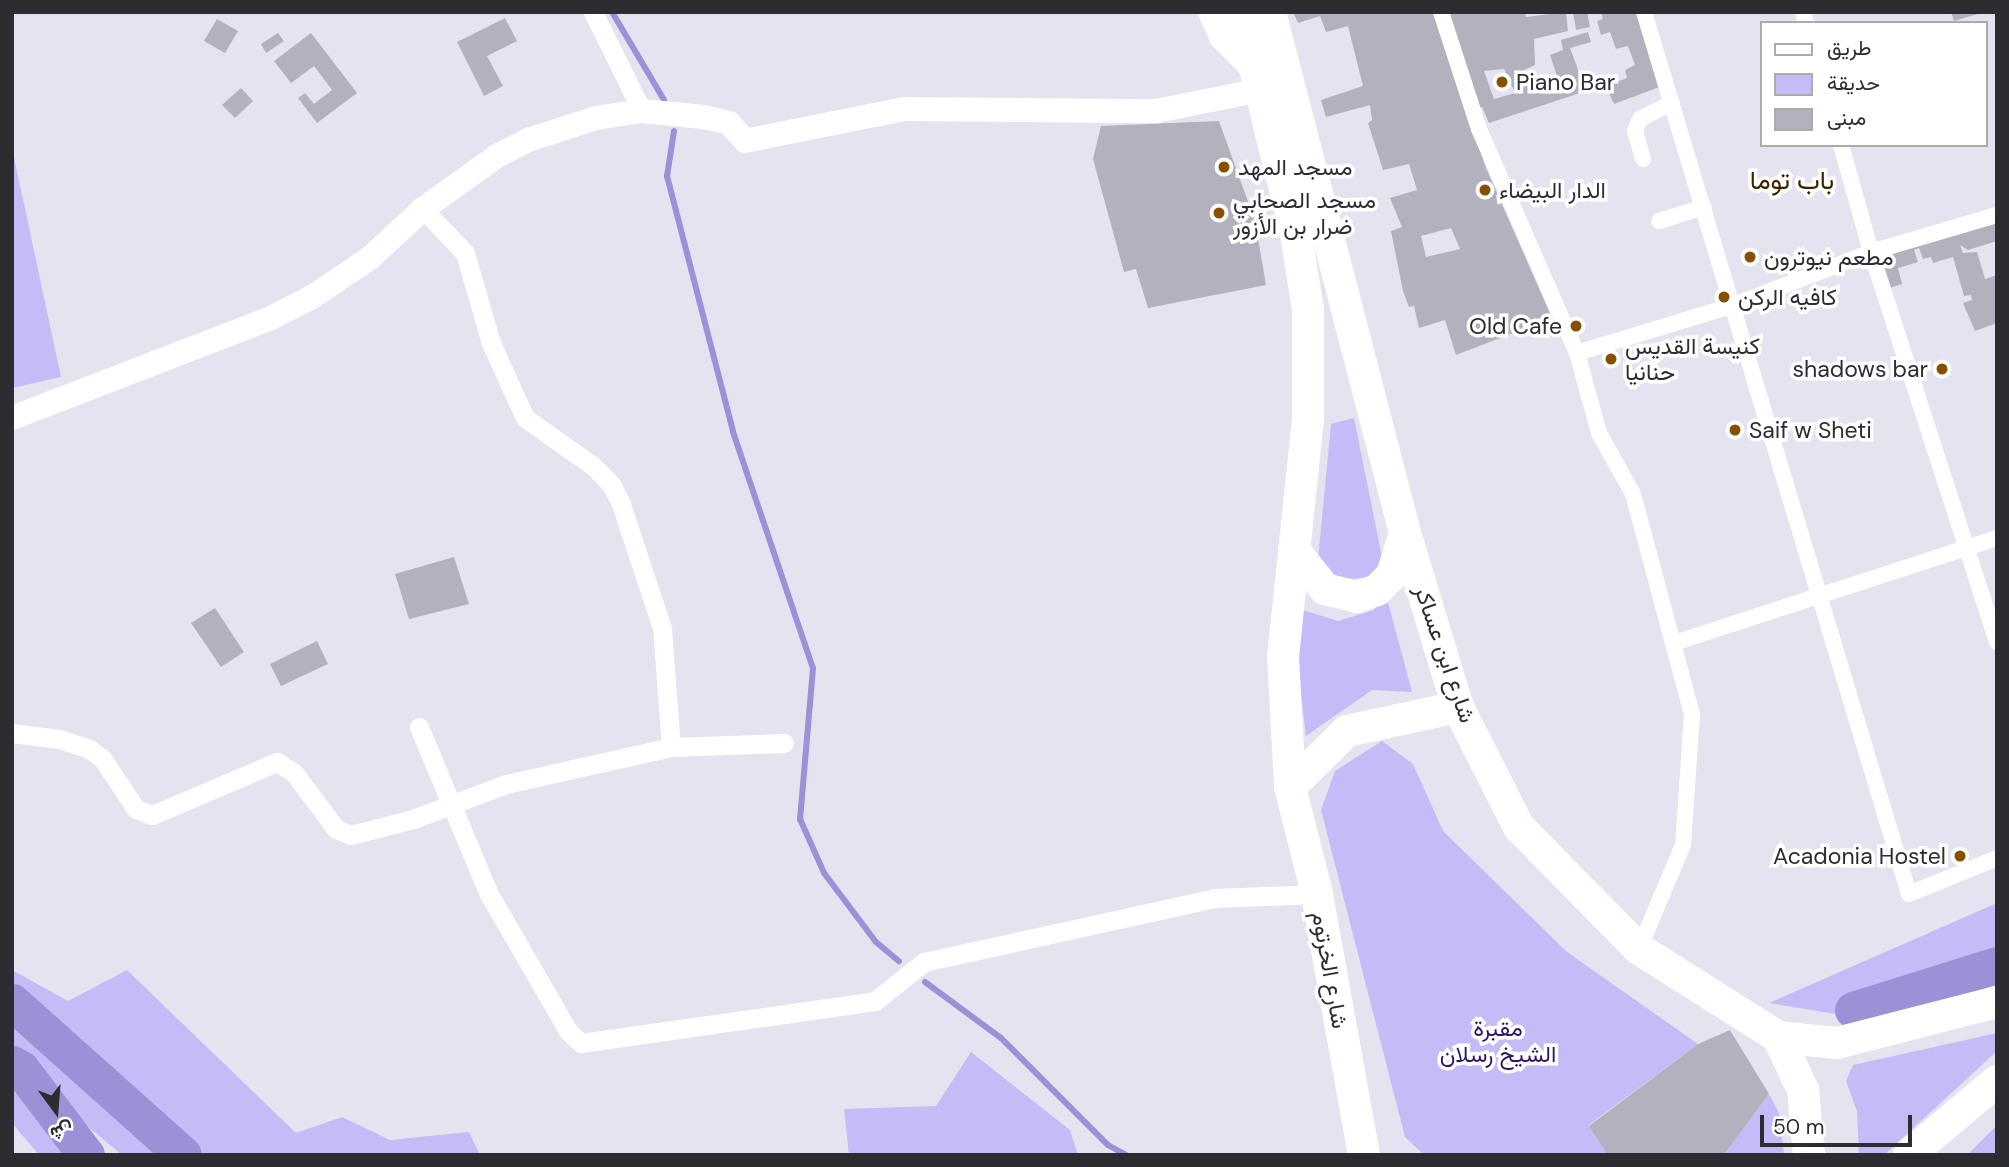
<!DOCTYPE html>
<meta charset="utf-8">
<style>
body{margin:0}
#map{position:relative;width:2009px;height:1167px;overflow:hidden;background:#e4e3f0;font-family:"DM Sans",Vazirmatn,sans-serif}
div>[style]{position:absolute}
.green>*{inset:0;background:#c5bcf7}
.stream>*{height:6px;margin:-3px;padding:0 3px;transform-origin:3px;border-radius:3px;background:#9c90d7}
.river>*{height:37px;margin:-18.5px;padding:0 18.5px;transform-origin:18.5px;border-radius:18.5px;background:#9c90d7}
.building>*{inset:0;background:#b3b1be}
.pedestrian>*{height:16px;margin:-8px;padding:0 8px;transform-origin:8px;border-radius:8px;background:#fff}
.minor>*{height:19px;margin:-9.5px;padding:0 9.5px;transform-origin:9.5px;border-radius:9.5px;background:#fff}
.tertiary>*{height:24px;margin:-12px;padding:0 12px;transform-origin:12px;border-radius:12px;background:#fff}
.primary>*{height:32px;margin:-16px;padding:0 16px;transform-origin:16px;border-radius:16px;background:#fff}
.dots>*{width:19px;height:19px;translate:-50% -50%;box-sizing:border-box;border:4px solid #fff;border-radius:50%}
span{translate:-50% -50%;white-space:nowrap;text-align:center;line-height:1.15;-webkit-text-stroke:7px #fff;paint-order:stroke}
.poi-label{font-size:23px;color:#2d2c31}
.left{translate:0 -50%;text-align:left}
.right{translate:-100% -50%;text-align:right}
.street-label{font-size:23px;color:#2d2c31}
.park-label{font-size:23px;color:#301567}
.quarter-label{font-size:26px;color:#3d2302}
.frame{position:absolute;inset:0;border:14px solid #2d2c31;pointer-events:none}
.legend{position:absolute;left:1760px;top:21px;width:228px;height:126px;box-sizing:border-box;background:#fff;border:2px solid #ababad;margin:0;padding:9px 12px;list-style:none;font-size:21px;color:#2d2c31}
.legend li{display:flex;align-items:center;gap:14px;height:35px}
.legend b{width:35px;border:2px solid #ababad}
.north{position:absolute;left:21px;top:1076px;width:70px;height:70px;-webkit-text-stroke:5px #fff;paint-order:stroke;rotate:164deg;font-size:19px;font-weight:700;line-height:28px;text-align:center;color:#2d2c31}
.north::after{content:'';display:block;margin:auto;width:24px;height:32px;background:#2d2c31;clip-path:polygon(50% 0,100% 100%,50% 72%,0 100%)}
.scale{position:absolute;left:1760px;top:1115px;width:152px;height:32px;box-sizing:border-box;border:4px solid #2d2c31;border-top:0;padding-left:9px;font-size:21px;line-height:24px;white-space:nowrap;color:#2d2c31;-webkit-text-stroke:5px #fff;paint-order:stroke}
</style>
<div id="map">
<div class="green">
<i style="clip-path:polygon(12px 148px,61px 377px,12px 388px)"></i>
<i style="clip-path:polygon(1354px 418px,1383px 562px,1367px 578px,1337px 579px,1317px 570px,1331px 424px)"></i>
<i style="clip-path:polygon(1386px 595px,1412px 692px,1372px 690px,1306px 736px,1290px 606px,1338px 621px,1374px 610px)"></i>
<i style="clip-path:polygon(1382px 741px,1413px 764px,1443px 831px,1567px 952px,1698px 1044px,1589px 1125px,1608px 1155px,1424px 1155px,1405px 1137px,1321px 810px,1335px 771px)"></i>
<i style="clip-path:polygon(1997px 903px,1997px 959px,1854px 1017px,1769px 1003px)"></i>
<i style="clip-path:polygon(12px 970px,68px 1001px,127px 970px,296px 1133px,342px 1117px,390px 1140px,469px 1132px,480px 1155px,122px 1155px,79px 1119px,104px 1155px,39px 1155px,12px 1123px)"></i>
<i style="clip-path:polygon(1997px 1033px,1997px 1051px,1884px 1155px,1859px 1155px,1857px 1111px,1846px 1081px,1853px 1065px)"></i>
<i style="clip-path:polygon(971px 1052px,1070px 1130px,1078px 1155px,849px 1155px,844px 1109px,936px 1106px)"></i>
<i style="clip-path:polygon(1769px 1094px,1779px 1113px,1784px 1155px,1724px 1155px)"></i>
<i style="clip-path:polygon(1997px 1125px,1997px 1155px,1967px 1155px)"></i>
</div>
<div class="stream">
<i style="left:612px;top:12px;width:102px;rotate:59.4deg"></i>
<i style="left:674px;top:131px;width:46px;rotate:98.8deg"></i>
<i style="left:667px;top:176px;width:264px;rotate:75.5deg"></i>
<i style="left:733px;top:432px;width:249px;rotate:71.3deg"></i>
<i style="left:813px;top:668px;width:152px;rotate:94.9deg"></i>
<i style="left:800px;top:819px;width:59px;rotate:66deg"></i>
<i style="left:824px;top:873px;width:86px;rotate:53deg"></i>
<i style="left:876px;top:942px;width:30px;rotate:40deg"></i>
<i style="left:925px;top:982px;width:94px;rotate:36.4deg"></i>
<i style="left:1001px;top:1038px;width:151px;rotate:45deg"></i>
<i style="left:1108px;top:1145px;width:21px;rotate:29deg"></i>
</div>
<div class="river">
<i style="left:12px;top:1002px;width:229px;rotate:41.8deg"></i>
<i style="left:1853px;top:1010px;width:151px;rotate:-17.4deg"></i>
<i style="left:12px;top:1064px;width:10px;rotate:29deg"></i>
<i style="left:21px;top:1069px;width:108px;rotate:52.9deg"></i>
</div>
<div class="building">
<i style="clip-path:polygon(evenodd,1293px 12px,1433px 12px,1486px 168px,1552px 318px,1456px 355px,1445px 320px,1419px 328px,1414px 306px,1409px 307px,1403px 291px,1391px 231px,1402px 227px,1390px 198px,1417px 190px,1409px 164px,1383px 170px,1368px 123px,1372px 120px,1370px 105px,1326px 117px,1321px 100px,1363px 86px,1348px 26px,1326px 32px,1320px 16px,1298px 23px,1293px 12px,1451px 228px,1460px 249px,1426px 257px,1421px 236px,1451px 228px)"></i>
<i style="clip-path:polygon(evenodd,1446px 12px,1525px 12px,1526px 17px,1566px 12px,1568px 31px,1534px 39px,1535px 65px,1524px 70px,1530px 80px,1541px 78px,1545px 85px,1559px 82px,1550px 55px,1563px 50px,1561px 40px,1588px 32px,1591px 42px,1570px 48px,1586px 91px,1489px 123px,1482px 107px,1476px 108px,1446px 12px,1504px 69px,1515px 93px,1494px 99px,1484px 71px,1504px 69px)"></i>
<i style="clip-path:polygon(1573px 12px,1587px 12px,1590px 27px,1576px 30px)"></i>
<i style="clip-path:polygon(1601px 12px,1636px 12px,1662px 86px,1614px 104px,1606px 86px,1627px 78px,1625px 70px,1635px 65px,1628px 46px,1616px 49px,1610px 32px,1601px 35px,1597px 21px,1603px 19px)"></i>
<i style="clip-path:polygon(1951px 12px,1980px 12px,1981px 13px,1954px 21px)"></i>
<i style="clip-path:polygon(505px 18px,517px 41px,487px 56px,503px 86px,484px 96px,457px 42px)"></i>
<i style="clip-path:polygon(217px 19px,238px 31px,225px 53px,204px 41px)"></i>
<i style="clip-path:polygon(278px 33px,284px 41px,266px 53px,261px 44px)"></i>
<i style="clip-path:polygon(311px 33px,357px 93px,317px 123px,298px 98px,305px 93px,314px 104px,332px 90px,314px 66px,291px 83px,274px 61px)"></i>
<i style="clip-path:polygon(241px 88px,253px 101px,235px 118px,222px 105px)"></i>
<i style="clip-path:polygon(1219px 121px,1255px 221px,1266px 285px,1148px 308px,1136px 269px,1124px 272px,1093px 159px,1101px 126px)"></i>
<i style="clip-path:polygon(1997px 218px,1997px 241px,1968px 250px,1960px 245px,1963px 253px,1977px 252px,1985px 279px,1997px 275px,1997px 323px,1975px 331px,1963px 303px,1972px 300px,1971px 295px,1964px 296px,1953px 257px,1933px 263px,1931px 257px,1923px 259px,1919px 248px,1914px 250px,1918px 262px,1898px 268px,1902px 284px,1886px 289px,1876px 253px)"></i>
<i style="clip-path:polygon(454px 557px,469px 604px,409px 619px,395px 574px)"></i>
<i style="clip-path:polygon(215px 608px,244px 652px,221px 667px,191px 623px)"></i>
<i style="clip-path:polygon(317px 641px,328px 664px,281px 686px,270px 664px)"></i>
<i style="clip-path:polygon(1730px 1030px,1769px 1094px,1724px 1155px,1608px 1155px,1589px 1126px,1698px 1044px)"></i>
</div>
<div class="pedestrian">
<i style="left:1441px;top:12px;width:123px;rotate:72deg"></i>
<i style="left:1479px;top:129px;width:244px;rotate:66.4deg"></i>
<i style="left:1577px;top:353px;width:83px;rotate:74.6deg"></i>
<i style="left:1599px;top:433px;width:70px;rotate:60.9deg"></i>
<i style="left:1633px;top:494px;width:228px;rotate:75deg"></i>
<i style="left:1692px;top:714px;width:131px;rotate:93.9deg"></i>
<i style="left:1683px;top:845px;width:113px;rotate:112.9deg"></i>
<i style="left:1644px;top:12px;width:921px;rotate:73.28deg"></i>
<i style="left:1909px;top:894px;width:95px;rotate:-22.2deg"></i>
<i style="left:1803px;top:12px;width:11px;rotate:75deg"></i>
<i style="left:1841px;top:145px;width:111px;rotate:74.3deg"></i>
<i style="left:1871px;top:252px;width:410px;rotate:72.1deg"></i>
<i style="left:1643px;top:159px;width:29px;rotate:-106deg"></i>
<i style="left:1635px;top:131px;width:13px;rotate:-67deg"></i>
<i style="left:1640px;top:119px;width:36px;rotate:-27deg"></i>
<i style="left:1659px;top:221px;width:47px;rotate:-17.3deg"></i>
<i style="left:1577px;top:353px;width:164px;rotate:-17deg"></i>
<i style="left:1734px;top:305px;width:147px;rotate:-21.1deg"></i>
<i style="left:1871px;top:252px;width:131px;rotate:-16.4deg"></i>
<i style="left:1674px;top:643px;width:340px;rotate:-18deg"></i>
</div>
<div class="minor">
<i style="left:593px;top:12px;width:110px;rotate:63.7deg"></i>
<i style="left:423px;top:209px;width:61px;rotate:46.3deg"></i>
<i style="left:465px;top:253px;width:94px;rotate:73.9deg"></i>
<i style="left:491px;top:343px;width:82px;rotate:65.6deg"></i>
<i style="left:525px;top:418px;width:83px;rotate:35.2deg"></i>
<i style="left:593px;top:466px;width:25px;rotate:45deg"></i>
<i style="left:611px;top:484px;width:22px;rotate:63deg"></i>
<i style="left:621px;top:504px;width:131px;rotate:71.7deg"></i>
<i style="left:662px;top:628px;width:119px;rotate:85.7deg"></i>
<i style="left:419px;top:727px;width:181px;rotate:67.3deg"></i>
<i style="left:489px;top:894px;width:158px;rotate:60deg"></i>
<i style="left:568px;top:1031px;width:18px;rotate:43deg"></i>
<i style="left:581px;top:1043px;width:297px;rotate:-8.1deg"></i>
<i style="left:875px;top:1001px;width:63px;rotate:-38.5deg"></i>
<i style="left:924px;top:962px;width:298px;rotate:-12.4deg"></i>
<i style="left:1215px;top:898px;width:102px;rotate:-2.2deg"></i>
<i style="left:12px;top:733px;width:47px;rotate:7.3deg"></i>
<i style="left:59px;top:739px;width:32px;rotate:18deg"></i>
<i style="left:89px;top:749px;width:16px;rotate:35deg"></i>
<i style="left:102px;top:758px;width:61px;rotate:56.3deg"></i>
<i style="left:136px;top:809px;width:17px;rotate:21deg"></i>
<i style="left:152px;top:815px;width:136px;rotate:-23deg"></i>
<i style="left:277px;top:762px;width:20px;rotate:33deg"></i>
<i style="left:294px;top:773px;width:70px;rotate:53.1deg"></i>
<i style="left:336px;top:829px;width:16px;rotate:22deg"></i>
<i style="left:351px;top:835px;width:64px;rotate:-14.5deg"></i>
<i style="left:413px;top:819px;width:99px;rotate:-20.6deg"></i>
<i style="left:506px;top:784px;width:169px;rotate:-12.6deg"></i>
<i style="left:671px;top:747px;width:113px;rotate:-2deg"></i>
</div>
<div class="tertiary">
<i style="left:12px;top:418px;width:278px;rotate:-21.1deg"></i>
<i style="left:271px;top:318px;width:46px;rotate:-27.1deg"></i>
<i style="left:312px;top:297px;width:70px;rotate:-33.9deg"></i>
<i style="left:370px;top:258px;width:72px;rotate:-42.8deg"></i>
<i style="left:423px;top:209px;width:91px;rotate:-35.6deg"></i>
<i style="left:497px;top:156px;width:38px;rotate:-27deg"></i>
<i style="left:531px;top:139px;width:68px;rotate:-17.9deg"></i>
<i style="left:596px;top:118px;width:47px;rotate:-8.7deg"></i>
<i style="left:642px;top:111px;width:62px;rotate:5.5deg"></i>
<i style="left:704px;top:117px;width:26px;rotate:13deg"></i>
<i style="left:729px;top:123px;width:24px;rotate:48deg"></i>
<i style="left:745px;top:141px;width:163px;rotate:-11.3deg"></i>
<i style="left:905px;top:109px;width:251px;rotate:0.5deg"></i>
<i style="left:1156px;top:111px;width:107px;rotate:-11.3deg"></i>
</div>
<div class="primary">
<i style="left:1214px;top:12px;width:26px;rotate:65deg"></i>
<i style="left:1225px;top:36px;width:40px;rotate:45deg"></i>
<i style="left:1241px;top:12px;width:229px;rotate:76.1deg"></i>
<i style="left:1296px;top:234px;width:77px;rotate:81deg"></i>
<i style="left:1308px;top:310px;width:109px;rotate:90deg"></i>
<i style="left:1308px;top:419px;width:238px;rotate:96deg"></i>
<i style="left:1283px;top:656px;width:131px;rotate:86.9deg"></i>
<i style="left:1290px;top:787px;width:110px;rotate:75.8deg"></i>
<i style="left:1317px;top:894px;width:265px;rotate:79.8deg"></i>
<i style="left:1270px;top:12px;width:538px;rotate:75.47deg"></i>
<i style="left:1405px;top:533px;width:182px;rotate:73.1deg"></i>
<i style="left:1458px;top:707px;width:135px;rotate:63.1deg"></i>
<i style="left:1519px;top:827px;width:171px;rotate:45.5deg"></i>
<i style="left:1639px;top:949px;width:165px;rotate:32.3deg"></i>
<i style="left:1778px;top:1037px;width:59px;rotate:5.8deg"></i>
<i style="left:1837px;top:1043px;width:165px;rotate:-14.4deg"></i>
<i style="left:1294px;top:550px;width:50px;rotate:51.5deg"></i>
<i style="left:1325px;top:589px;width:33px;rotate:14deg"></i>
<i style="left:1357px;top:597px;width:21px;rotate:-19deg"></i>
<i style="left:1377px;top:590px;width:21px;rotate:-45deg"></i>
<i style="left:1392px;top:575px;width:44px;rotate:-72.8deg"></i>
<i style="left:1290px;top:787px;width:80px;rotate:-44.5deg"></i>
<i style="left:1347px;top:731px;width:114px;rotate:-12.2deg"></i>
<i style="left:1778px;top:1037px;width:59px;rotate:64.7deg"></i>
<i style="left:1803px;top:1090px;width:65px;rotate:84.7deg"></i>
<i style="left:1909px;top:1155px;width:115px;rotate:-40.1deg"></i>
</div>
<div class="dots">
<i style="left:1502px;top:82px;background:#875000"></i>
<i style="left:1224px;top:167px;background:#875000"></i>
<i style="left:1485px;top:190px;background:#875000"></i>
<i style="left:1219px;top:213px;background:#875000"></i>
<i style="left:1750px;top:257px;background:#875000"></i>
<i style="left:1724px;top:297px;background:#875000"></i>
<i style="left:1576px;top:326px;background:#875000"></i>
<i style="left:1611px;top:359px;background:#875000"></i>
<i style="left:1942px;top:369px;background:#875000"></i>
<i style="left:1735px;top:430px;background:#875000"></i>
<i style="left:1960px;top:856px;background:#875000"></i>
</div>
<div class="poi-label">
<span class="left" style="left:1516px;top:82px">Piano Bar</span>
<span class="left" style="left:1238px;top:167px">مسجد المهد</span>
<span class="left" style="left:1499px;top:190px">الدار البيضاء</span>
<span class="left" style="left:1233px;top:213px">مسجد الصحابي<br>ضرار بن الأزور</span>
<span class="left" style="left:1764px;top:257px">مطعم نيوترون</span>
<span class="left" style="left:1738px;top:297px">كافيه الركن</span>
<span class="right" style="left:1562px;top:326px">Old Cafe</span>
<span class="left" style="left:1625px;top:359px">كنيسة القديس<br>حنانيا</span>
<span class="right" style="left:1928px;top:369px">shadows bar</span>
<span class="left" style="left:1749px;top:430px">Saif w Sheti</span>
<span class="right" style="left:1946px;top:856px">Acadonia Hostel</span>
</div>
<div class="street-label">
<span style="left:1445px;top:654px;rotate:71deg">شارع ابن عساكر</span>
<span style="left:1330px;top:970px;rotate:80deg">شارع الخرتوم</span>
</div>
<div class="park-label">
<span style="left:1498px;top:1041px">مقبرة<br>الشيخ رسلان</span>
</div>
<div class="quarter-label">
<span style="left:1792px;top:181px">باب توما</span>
</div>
<div class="frame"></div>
<ul class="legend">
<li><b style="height:9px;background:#fff"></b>طريق</li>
<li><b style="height:19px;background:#c5bcf7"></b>حديقة</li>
<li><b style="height:19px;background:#b3b1be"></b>مبنى</li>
</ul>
<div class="north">ش</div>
<div class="scale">50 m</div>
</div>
